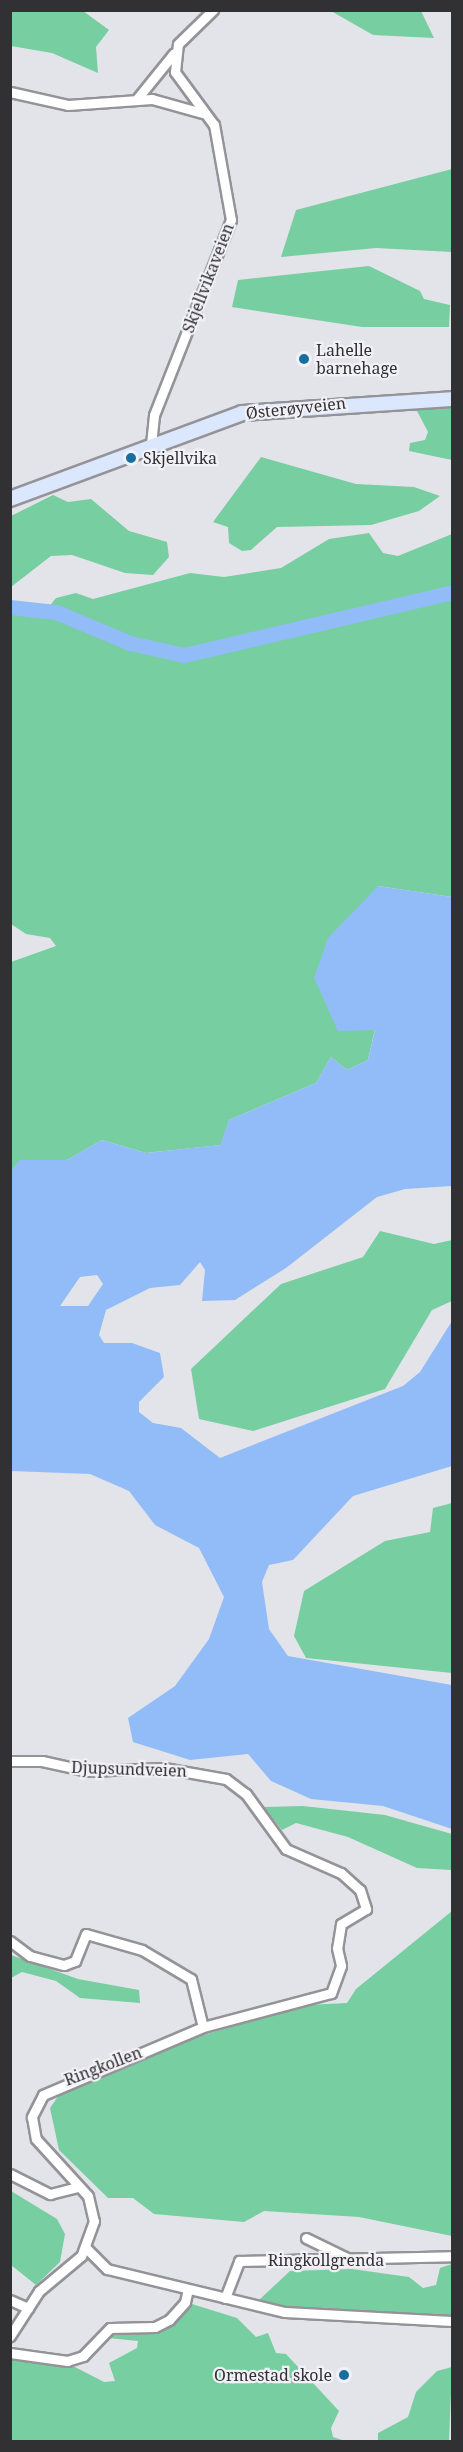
<!DOCTYPE html>
<meta charset="utf-8">
<style>
body{margin:0}
#map{position:relative;width:463px;height:2452px;overflow:hidden;background:#e3e4e9;font-family:"Noto Serif",serif}
div>[style]{position:absolute}
.green>*{inset:0;background:#77cea1}
.water>*{inset:0;background:#92bcf8}
.river>*{height:15px;margin:-7.5px;padding:0 7.5px;transform-origin:7.5px;border-radius:7.5px;background:#92bcf8}
.roads{filter:drop-shadow(2px 0 #939398) drop-shadow(-2px 0 #939398) drop-shadow(0 2px #939398) drop-shadow(0 -2px #939398)}
.street>*{height:9px;margin:-4.5px;padding:0 4.5px;transform-origin:4.5px;border-radius:4.5px;background:#fff}
.secondary>*{height:14px;margin:-7px;padding:0 7px;transform-origin:7px;border-radius:7px;background:#dae7fd}
.dots>*{width:16px;height:16px;translate:-50% -50%;box-sizing:border-box;border:3px solid #f1f1f7;border-radius:50%}
span{translate:-50% -50%;white-space:nowrap;text-align:center;line-height:1.15;-webkit-text-stroke:4.5px #f1f1f7;paint-order:stroke}
.street-label{font-size:16px;color:#313133}
.poi-label{font-size:16px;color:#313133}
.left{translate:0 -50%;text-align:left}
.right{translate:-100% -50%;text-align:right}
.frame{position:absolute;inset:0;border:12px solid #313133;pointer-events:none}
</style>
<div id="map">
<div class="green">
<i style="clip-path:polygon(11px 10px,83px 11px,109px 30px,96px 47px,98px 73px,52px 53px,11px 46px)"></i>
<i style="clip-path:polygon(331px 11px,421px 11px,434px 38px,373px 35px)"></i>
<i style="clip-path:polygon(452px 169px,452px 252px,376px 248px,281px 257px,296px 210px)"></i>
<i style="clip-path:polygon(369px 266px,420px 291px,424px 299px,450px 305px,449px 327px,362px 327px,232px 307px,238px 280px)"></i>
<i style="clip-path:polygon(452px 404px,452px 460px,409px 451px,410px 443px,425px 440px,428px 432px,417px 411px,404px 407px)"></i>
<i style="clip-path:polygon(261px 457px,356px 484px,414px 487px,440px 496px,419px 511px,371px 525px,277px 527px,251px 550px,242px 551px,229px 543px,228px 527px,213px 522px)"></i>
<i style="clip-path:polygon(53px 495px,68px 502px,91px 499px,129px 531px,167px 542px,169px 557px,153px 575px,125px 573px,72px 555px,51px 556px,11px 587px,11px 516px)"></i>
<i style="clip-path:polygon(369px 533px,383px 553px,398px 556px,452px 534px,452px 897px,378px 886px,375px 1029px,368px 1060px,347px 1070px,331px 1057px,316px 1083px,229px 1120px,221px 1145px,146px 1153px,102px 1140px,67px 1160px,20px 1161px,11px 1171px,11px 962px,56px 946px,50px 938px,26px 934px,11px 924px,11px 606px,44px 613px,56px 598px,76px 593px,93px 599px,190px 573px,224px 577px,281px 568px,329px 539px)"></i>
<i style="clip-path:polygon(380px 1231px,434px 1244px,452px 1240px,452px 1301px,432px 1310px,385px 1389px,253px 1431px,199px 1419px,191px 1369px,281px 1284px,363px 1257px)"></i>
<i style="clip-path:polygon(452px 1503px,452px 1673px,306px 1658px,294px 1636px,304px 1591px,385px 1541px,430px 1532px,433px 1508px)"></i>
<i style="clip-path:polygon(303px 1806px,385px 1815px,452px 1834px,452px 1870px,417px 1868px,348px 1837px,296px 1823px,282px 1830px,264px 1807px)"></i>
<i style="clip-path:polygon(452px 1911px,452px 2236px,359px 2217px,264px 2211px,244px 2222px,154px 2214px,133px 2198px,108px 2198px,59px 2150px,50px 2108px,64px 2088px,190px 2039px,307px 2005px,347px 2003px,356px 1989px)"></i>
<i style="clip-path:polygon(11px 1955px,78px 1979px,139px 1990px,140px 2003px,80px 1998px,56px 1981px,22px 1972px,11px 1978px)"></i>
<i style="clip-path:polygon(11px 2191px,57px 2219px,65px 2234px,60px 2262px,36px 2285px,11px 2265px)"></i>
<i style="clip-path:polygon(452px 2264px,452px 2317px,303px 2311px,259px 2300px,290px 2271px,352px 2269px,409px 2277px,423px 2288px,436px 2285px,440px 2268px)"></i>
<i style="clip-path:polygon(192px 2304px,237px 2318px,256px 2337px,268px 2333px,276px 2353px,286px 2354px,339px 2411px,331px 2428px,333px 2437px,345px 2441px,11px 2441px,10px 2359px,30px 2356px,73px 2366px,104px 2382px,115px 2381px,109px 2363px,137px 2348px,138px 2341px,108px 2338px,108px 2333px,159px 2332px)"></i>
<i style="clip-path:polygon(452px 2367px,449px 2441px,378px 2441px,378px 2433px,408px 2417px,416px 2392px,437px 2371px)"></i>
</div>
<div class="water">
<i style="clip-path:polygon(evenodd,378px 886px,452px 897px,452px 1186px,405px 1189px,377px 1197px,286px 1268px,235px 1300px,202px 1301px,205px 1270px,200px 1262px,180px 1285px,150px 1288px,106px 1310px,99px 1335px,104px 1343px,132px 1343px,160px 1353px,164px 1377px,139px 1402px,139px 1412px,153px 1423px,181px 1428px,220px 1458px,403px 1386px,420px 1372px,452px 1321px,452px 1466px,353px 1496px,293px 1560px,269px 1565px,262px 1582px,269px 1629px,288px 1656px,452px 1685px,452px 1829px,383px 1806px,311px 1799px,271px 1781px,248px 1754px,190px 1760px,133px 1742px,128px 1718px,175px 1686px,209px 1639px,224px 1597px,199px 1548px,155px 1525px,129px 1491px,90px 1474px,11px 1471px,11px 1171px,20px 1160px,67px 1160px,102px 1140px,146px 1153px,220px 1145px,229px 1120px,316px 1083px,331px 1057px,347px 1070px,368px 1060px,375px 1030px,338px 1031px,314px 978px,328px 938px,378px 886px,97px 1275px,103px 1284px,88px 1306px,60px 1306px,80px 1277px,97px 1275px)"></i>
</div>
<div class="river">
<i style="left:10px;top:607px;width:46px;rotate:6.2deg"></i>
<i style="left:56px;top:612px;width:80px;rotate:22.7deg"></i>
<i style="left:130px;top:643px;width:55px;rotate:12.5deg"></i>
<i style="left:184px;top:655px;width:275px;rotate:-13.2deg"></i>
</div>
<div class="roads">
<div class="street">
<i style="left:10px;top:92px;width:59px;rotate:12.6deg"></i>
<i style="left:68px;top:105px;width:84px;rotate:-4.1deg"></i>
<i style="left:152px;top:99px;width:52px;rotate:15.6deg"></i>
<i style="left:136px;top:100px;width:60px;rotate:-51deg"></i>
<i style="left:151px;top:444px;width:29px;rotate:-84deg"></i>
<i style="left:154px;top:415px;width:210px;rotate:-68.5deg"></i>
<i style="left:231px;top:220px;width:97px;rotate:-100.1deg"></i>
<i style="left:214px;top:125px;width:66px;rotate:-126.3deg"></i>
<i style="left:175px;top:72px;width:28px;rotate:-84deg"></i>
<i style="left:178px;top:44px;width:49px;rotate:-44.2deg"></i>
<i style="left:10px;top:1761px;width:32px"></i>
<i style="left:42px;top:1761px;width:46px;rotate:12.5deg"></i>
<i style="left:87px;top:1771px;width:77px;rotate:-2.2deg"></i>
<i style="left:164px;top:1768px;width:63px;rotate:10.1deg"></i>
<i style="left:226px;top:1779px;width:25px;rotate:37deg"></i>
<i style="left:246px;top:1794px;width:68px;rotate:54deg"></i>
<i style="left:286px;top:1849px;width:60px;rotate:23.6deg"></i>
<i style="left:341px;top:1873px;width:25px;rotate:42deg"></i>
<i style="left:360px;top:1890px;width:20px;rotate:72deg"></i>
<i style="left:366px;top:1909px;width:29px;rotate:149deg"></i>
<i style="left:341px;top:1924px;width:24px;rotate:99deg"></i>
<i style="left:337px;top:1948px;width:18px;rotate:77deg"></i>
<i style="left:341px;top:1966px;width:29px;rotate:110deg"></i>
<i style="left:331px;top:1993px;width:132px;rotate:165.1deg"></i>
<i style="left:203px;top:2027px;width:174px;rotate:157deg"></i>
<i style="left:43px;top:2095px;width:25px;rotate:117deg"></i>
<i style="left:32px;top:2117px;width:22px;rotate:80deg"></i>
<i style="left:36px;top:2139px;width:77px;rotate:47.6deg"></i>
<i style="left:88px;top:2196px;width:26px;rotate:77deg"></i>
<i style="left:94px;top:2221px;width:37px;rotate:110deg"></i>
<i style="left:81px;top:2256px;width:55px;rotate:140.2deg"></i>
<i style="left:39px;top:2291px;width:54px;rotate:122.8deg"></i>
<i style="left:10px;top:1941px;width:25px;rotate:37deg"></i>
<i style="left:30px;top:1956px;width:35px;rotate:15deg"></i>
<i style="left:64px;top:1965px;width:12px;rotate:-20deg"></i>
<i style="left:75px;top:1961px;width:29px;rotate:-68deg"></i>
<i style="left:86px;top:1934px;width:58px;rotate:15.9deg"></i>
<i style="left:142px;top:1950px;width:57px;rotate:30.6deg"></i>
<i style="left:191px;top:1979px;width:49px;rotate:76deg"></i>
<i style="left:10px;top:2174px;width:45px;rotate:26.6deg"></i>
<i style="left:50px;top:2194px;width:29px;rotate:-14deg"></i>
<i style="left:306px;top:2238px;width:48px;rotate:26deg"></i>
<i style="left:86px;top:2248px;width:30px;rotate:45deg"></i>
<i style="left:107px;top:2269px;width:183px;rotate:13.6deg"></i>
<i style="left:285px;top:2312px;width:167px;rotate:3.1deg"></i>
<i style="left:225px;top:2298px;width:40px;rotate:-69deg"></i>
<i style="left:239px;top:2261px;width:213px;rotate:-1.3deg"></i>
<i style="left:10px;top:2300px;width:20px;rotate:24deg"></i>
<i style="left:10px;top:2353px;width:58px;rotate:8deg"></i>
<i style="left:67px;top:2361px;width:17px;rotate:-17deg"></i>
<i style="left:83px;top:2356px;width:39px;rotate:-46deg"></i>
<i style="left:110px;top:2328px;width:45px;rotate:-1.3deg"></i>
<i style="left:155px;top:2327px;width:16px;rotate:-27deg"></i>
<i style="left:169px;top:2320px;width:24px;rotate:-48deg"></i>
<i style="left:185px;top:2302px;width:13px;rotate:-77deg"></i>
</div>
<div class="secondary">
<i style="left:10px;top:499px;width:247px;rotate:-20.3deg"></i>
<i style="left:242px;top:413px;width:210px;rotate:-3.8deg"></i>
</div>
</div>
<div class="dots">
<i style="left:304px;top:359px;background:#176f9f"></i>
<i style="left:131px;top:458px;background:#176f9f"></i>
<i style="left:344px;top:2375px;background:#176f9f"></i>
</div>
<div class="street-label">
<span style="left:208px;top:278px;rotate:-69deg">Skjellvikaveien</span>
<span style="left:296px;top:408px;rotate:-6deg">Østerøyveien</span>
<span style="left:129px;top:1769px;rotate:2deg">Djupsundveien</span>
<span style="left:103px;top:2066px;rotate:-21deg">Ringkollen</span>
<span style="left:326px;top:2260px">Ringkollgrenda</span>
</div>
<div class="poi-label">
<span class="left" style="left:316px;top:359px">Lahelle<br>barnehage</span>
<span class="left" style="left:143px;top:458px">Skjellvika</span>
<span class="right" style="left:332px;top:2375px">Ormestad skole</span>
</div>
<div class="frame"></div>
</div>
